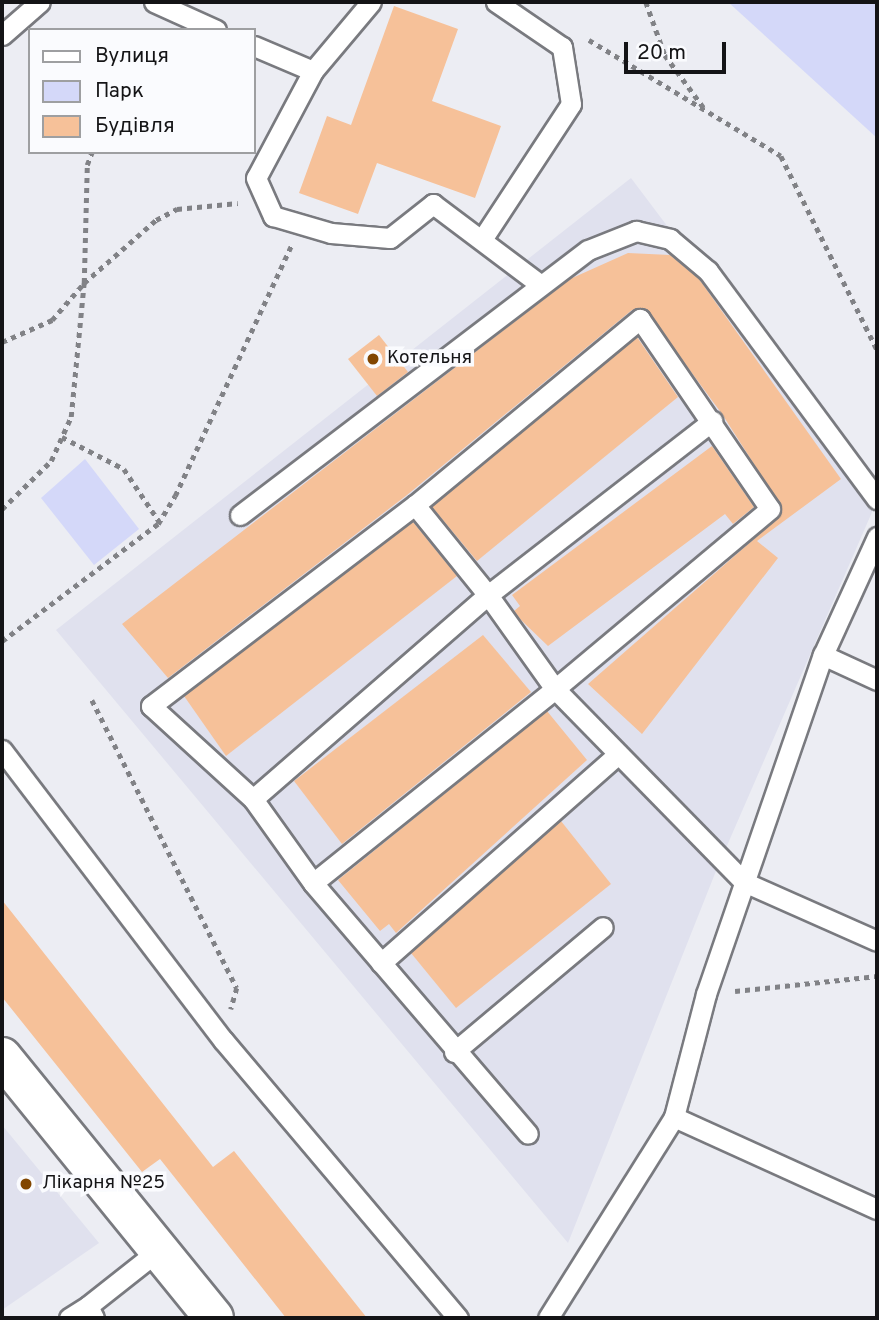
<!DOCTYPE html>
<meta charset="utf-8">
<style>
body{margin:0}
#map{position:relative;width:879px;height:1320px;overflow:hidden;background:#ecedf3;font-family:Overpass,sans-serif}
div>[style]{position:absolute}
.built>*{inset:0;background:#e0e1ee}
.green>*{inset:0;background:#d4d8f9}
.building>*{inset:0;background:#f6c199}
.path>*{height:4.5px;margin-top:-2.25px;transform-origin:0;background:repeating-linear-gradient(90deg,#818286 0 5px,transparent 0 10px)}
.roads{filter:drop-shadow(2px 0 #797a7f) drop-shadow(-2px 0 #797a7f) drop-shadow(0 2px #797a7f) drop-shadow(0 -2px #797a7f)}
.lane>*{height:19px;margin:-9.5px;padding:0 9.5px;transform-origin:9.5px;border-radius:9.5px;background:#fff}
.secondary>*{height:38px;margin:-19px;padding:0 19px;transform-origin:19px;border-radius:19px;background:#fff}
.dots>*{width:19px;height:19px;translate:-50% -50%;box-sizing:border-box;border:4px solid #fafbfe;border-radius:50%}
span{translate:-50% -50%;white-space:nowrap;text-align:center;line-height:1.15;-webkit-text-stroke:7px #fafbfe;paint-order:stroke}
.poi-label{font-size:19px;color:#141416}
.left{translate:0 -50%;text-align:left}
.frame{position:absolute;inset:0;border:4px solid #141416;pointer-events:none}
.legend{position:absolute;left:28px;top:28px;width:228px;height:126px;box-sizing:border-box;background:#fafbfe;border:2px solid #9e9fa1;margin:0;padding:9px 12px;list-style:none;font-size:21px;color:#141416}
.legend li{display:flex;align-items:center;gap:14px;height:35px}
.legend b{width:35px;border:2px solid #9e9fa1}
.scale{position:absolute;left:624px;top:42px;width:102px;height:32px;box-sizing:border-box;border:4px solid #141416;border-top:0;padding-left:9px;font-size:21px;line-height:24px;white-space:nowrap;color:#141416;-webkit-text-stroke:5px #fafbfe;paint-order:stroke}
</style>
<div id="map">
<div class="built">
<i style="clip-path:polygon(631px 178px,876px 503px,716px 871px,568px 1243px,56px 630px)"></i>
<i style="clip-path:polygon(2px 1125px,99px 1243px,2px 1310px)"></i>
</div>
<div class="green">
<i style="clip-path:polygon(728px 2px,877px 2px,877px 138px)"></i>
<i style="clip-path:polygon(85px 459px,139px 529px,94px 565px,41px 498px)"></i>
</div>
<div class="building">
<i style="clip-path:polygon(394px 6px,458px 29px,432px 101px,501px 126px,475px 198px,377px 163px,358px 214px,299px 193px,327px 116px,351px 125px)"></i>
<i style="clip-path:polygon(628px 253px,670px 255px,699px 279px,841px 479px,757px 541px,778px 558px,642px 734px,588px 684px,778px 518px,782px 508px,722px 414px,644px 308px,632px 310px,407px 495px,168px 678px,122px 624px,570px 279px)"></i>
<i style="clip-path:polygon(379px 335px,408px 372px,377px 396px,348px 359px)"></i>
<i style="clip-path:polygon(637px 337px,678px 397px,477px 561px,432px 507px)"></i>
<i style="clip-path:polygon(712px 446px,754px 507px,733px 524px,725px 514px,548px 646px,521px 620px,514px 611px,520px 606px,512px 595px)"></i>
<i style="clip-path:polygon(413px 522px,457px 576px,226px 756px,184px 696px)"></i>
<i style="clip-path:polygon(483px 635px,531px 692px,342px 844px,294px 781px)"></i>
<i style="clip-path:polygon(547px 711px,587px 760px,396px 933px,389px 924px,380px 931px,338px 880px)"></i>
<i style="clip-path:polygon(561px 821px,611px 884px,456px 1008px,411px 953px)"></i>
<i style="clip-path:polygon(2px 900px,213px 1167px,234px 1151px,367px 1318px,286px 1318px,160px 1159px,142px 1172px,2px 997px)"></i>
</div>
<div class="path">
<i style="left:646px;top:2px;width:56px;rotate:70.3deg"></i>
<i style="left:665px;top:55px;width:66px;rotate:53.7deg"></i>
<i style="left:589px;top:40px;width:224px;rotate:31.1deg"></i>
<i style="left:781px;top:156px;width:216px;rotate:63.6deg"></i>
<i style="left:2px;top:342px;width:55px;rotate:-23.7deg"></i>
<i style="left:52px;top:320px;width:49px;rotate:-49.1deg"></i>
<i style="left:84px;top:283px;width:96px;rotate:-41.2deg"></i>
<i style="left:156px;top:220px;width:24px;rotate:-28deg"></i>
<i style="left:177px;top:209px;width:61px;rotate:-5.6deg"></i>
<i style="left:62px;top:437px;width:70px;rotate:27.3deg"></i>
<i style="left:124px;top:469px;width:63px;rotate:56.1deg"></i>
<i style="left:2px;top:509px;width:69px;rotate:-44.4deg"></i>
<i style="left:51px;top:461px;width:48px;rotate:-65.6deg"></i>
<i style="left:71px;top:417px;width:135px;rotate:-84.5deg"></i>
<i style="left:84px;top:283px;width:118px;rotate:-88.5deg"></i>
<i style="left:87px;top:165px;width:14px;rotate:-69deg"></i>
<i style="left:2px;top:641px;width:195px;rotate:-36.9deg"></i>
<i style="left:158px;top:524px;width:33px;rotate:-59deg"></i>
<i style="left:175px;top:496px;width:276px;rotate:-65.1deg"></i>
<i style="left:92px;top:700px;width:322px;rotate:63.3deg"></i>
<i style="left:237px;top:988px;width:22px;rotate:106deg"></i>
<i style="left:735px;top:991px;width:143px;rotate:-6deg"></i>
</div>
<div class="roads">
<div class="lane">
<i style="left:154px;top:2px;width:68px;rotate:24.3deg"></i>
<i style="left:2px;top:35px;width:50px;rotate:-41deg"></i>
<i style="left:254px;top:46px;width:64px;rotate:23deg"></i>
<i style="left:313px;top:71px;width:121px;rotate:118deg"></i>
<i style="left:256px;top:178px;width:42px;rotate:65.9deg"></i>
<i style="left:273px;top:216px;width:60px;rotate:16.3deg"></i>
<i style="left:331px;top:233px;width:59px;rotate:4.8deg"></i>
<i style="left:390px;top:238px;width:55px;rotate:-38.3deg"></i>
<i style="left:433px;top:204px;width:135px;rotate:36.9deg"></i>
<i style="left:313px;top:71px;width:90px;rotate:-50deg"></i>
<i style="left:483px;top:238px;width:160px;rotate:-56.7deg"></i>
<i style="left:571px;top:104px;width:58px;rotate:-99deg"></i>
<i style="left:562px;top:47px;width:80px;rotate:-145.7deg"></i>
<i style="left:415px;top:505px;width:292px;rotate:-39.6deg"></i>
<i style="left:640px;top:319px;width:230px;rotate:55.6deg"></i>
<i style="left:770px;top:509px;width:280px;rotate:140.1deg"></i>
<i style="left:555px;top:689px;width:310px;rotate:141.3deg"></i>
<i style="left:313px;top:883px;width:103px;rotate:-125.5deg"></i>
<i style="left:253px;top:799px;width:138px;rotate:-137.6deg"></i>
<i style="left:151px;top:706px;width:332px;rotate:-37.3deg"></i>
<i style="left:415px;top:505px;width:116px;rotate:51deg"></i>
<i style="left:488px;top:595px;width:115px;rotate:54.5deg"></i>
<i style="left:555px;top:689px;width:270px;rotate:45.6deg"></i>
<i style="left:744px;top:882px;width:145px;rotate:23.9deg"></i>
<i style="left:240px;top:515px;width:437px;rotate:-37.3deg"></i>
<i style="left:588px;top:250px;width:52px;rotate:-21.6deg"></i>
<i style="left:636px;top:231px;width:35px;rotate:13deg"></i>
<i style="left:670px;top:239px;width:50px;rotate:40.1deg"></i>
<i style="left:708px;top:271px;width:284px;rotate:53.5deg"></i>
<i style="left:823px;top:655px;width:60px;rotate:24.8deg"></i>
<i style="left:2px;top:750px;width:365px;rotate:52.7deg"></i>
<i style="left:223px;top:1040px;width:364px;rotate:49.8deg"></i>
<i style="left:253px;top:799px;width:311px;rotate:-41deg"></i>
<i style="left:488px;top:595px;width:284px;rotate:-37.8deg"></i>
<i style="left:313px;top:883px;width:330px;rotate:49.4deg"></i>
<i style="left:381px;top:963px;width:316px;rotate:-41.4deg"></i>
<i style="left:454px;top:1052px;width:194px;rotate:-40deg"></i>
<i style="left:674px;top:1117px;width:223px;rotate:24.4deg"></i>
<i style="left:69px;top:1318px;width:22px;rotate:-32deg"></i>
<i style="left:94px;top:1318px;width:13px;rotate:-117deg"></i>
<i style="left:88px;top:1306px;width:90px;rotate:-38.3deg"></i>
<i style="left:548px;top:1318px;width:237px;rotate:-57.9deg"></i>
<i style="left:674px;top:1117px;width:127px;rotate:-75.4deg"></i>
<i style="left:706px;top:994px;width:359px;rotate:-71deg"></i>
<i style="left:823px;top:655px;width:130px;rotate:-65.4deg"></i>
</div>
<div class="secondary">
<i style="left:2px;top:1057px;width:336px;rotate:50.9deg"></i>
</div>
</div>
<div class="dots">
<i style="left:373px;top:359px;background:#824600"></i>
<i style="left:26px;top:1184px;background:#824600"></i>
</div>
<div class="poi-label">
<span class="left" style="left:387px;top:359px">Котельня</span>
<span class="left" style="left:42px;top:1184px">Лікарня №25</span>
</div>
<div class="frame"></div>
<ul class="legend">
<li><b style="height:9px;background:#fff"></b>Вулиця</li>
<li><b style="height:19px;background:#d4d8f9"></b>Парк</li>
<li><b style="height:19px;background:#f6c199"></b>Будівля</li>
</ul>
<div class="scale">20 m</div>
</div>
